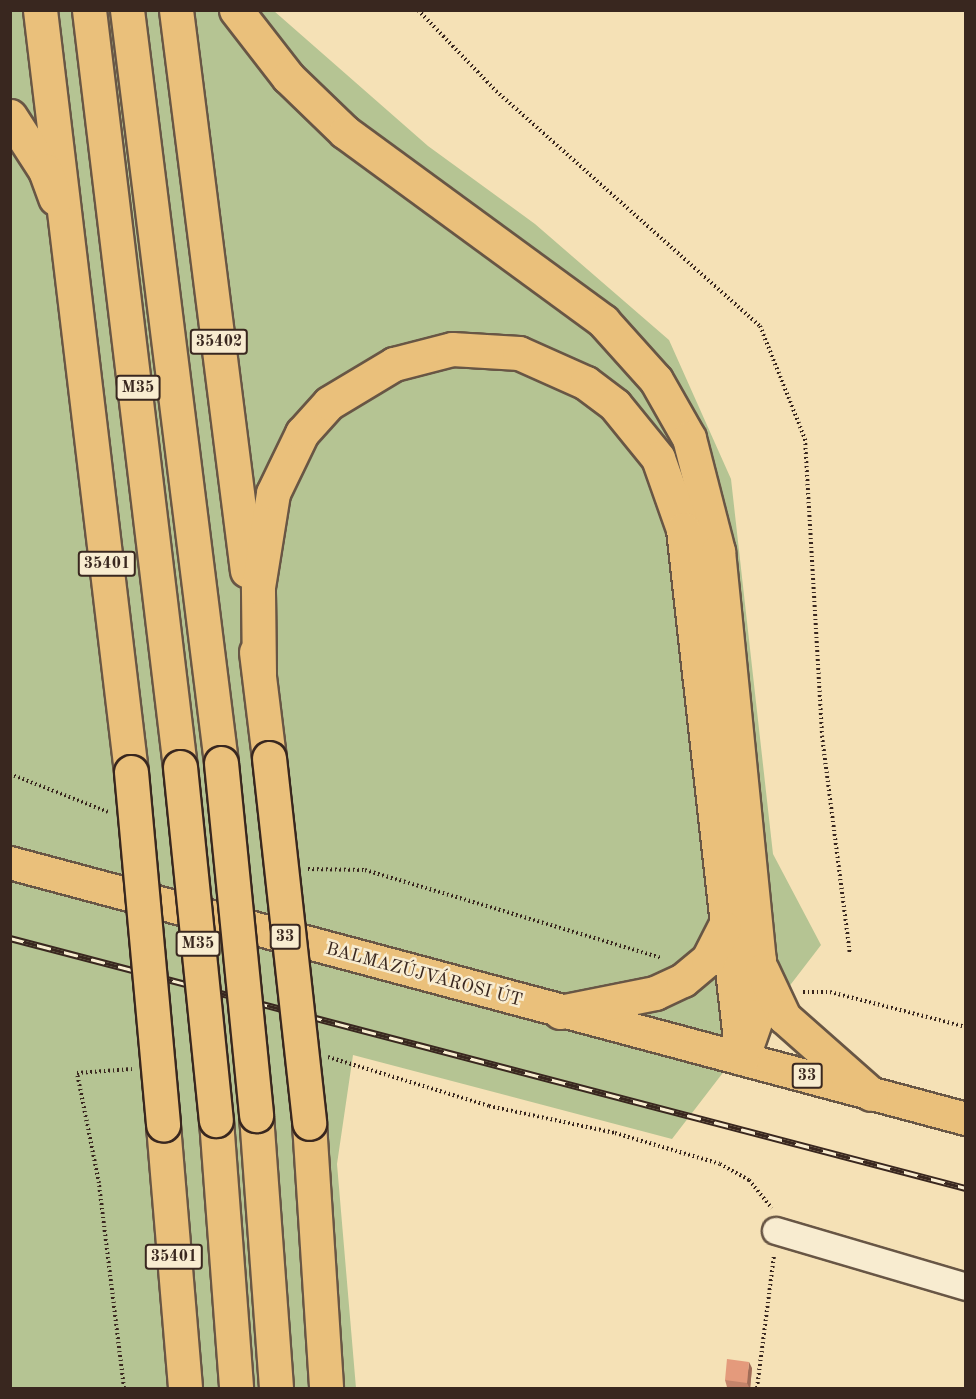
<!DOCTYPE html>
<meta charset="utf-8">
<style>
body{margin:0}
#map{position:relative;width:976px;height:1399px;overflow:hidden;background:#f5e1b6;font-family:"Old Standard TT",serif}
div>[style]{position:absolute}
.green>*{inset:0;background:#b5c493}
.path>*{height:4px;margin-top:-2px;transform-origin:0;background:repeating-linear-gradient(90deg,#39271f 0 1.5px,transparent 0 4.5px)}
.roads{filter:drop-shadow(2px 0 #685645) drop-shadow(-2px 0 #685645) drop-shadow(0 2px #685645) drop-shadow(0 -2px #685645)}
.minor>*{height:26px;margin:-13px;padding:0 13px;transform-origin:13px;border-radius:13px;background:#f8ecd0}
.major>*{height:32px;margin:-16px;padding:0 16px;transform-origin:16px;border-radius:16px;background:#eac07b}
.highway>*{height:33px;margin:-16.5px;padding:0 16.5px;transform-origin:16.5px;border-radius:16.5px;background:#eac07b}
.rail>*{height:7px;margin-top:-3.5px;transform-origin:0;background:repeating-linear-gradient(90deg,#f8ecd0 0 14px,#39271f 0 28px);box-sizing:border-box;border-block:2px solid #39271f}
.bridges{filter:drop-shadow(2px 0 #39271f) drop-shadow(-2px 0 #39271f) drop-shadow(0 2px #39271f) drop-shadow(0 -2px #39271f)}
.highway-bridge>*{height:33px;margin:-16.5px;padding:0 16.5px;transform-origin:16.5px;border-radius:16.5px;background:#eac07b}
.wall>*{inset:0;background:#c4846b}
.shaded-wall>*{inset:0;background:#a06c57}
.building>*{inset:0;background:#e49a7c}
span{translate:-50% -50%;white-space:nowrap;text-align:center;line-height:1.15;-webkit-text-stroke:5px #f8ecd0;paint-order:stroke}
.shield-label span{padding:2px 4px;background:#f8ecd0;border:2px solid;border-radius:4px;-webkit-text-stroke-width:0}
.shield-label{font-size:16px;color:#39271f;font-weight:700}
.street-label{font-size:18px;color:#39271f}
.frame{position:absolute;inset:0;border:12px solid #39271f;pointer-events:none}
</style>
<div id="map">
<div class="green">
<i style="clip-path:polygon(10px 11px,274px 11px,428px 146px,535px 224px,669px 340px,731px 479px,773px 854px,821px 945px,672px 1139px,353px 1055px,337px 1164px,356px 1388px,12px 1388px)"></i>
</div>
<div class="path">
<i style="left:418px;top:10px;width:112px;rotate:46.1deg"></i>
<i style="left:496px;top:91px;width:353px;rotate:41.7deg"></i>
<i style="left:760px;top:326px;width:122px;rotate:68.3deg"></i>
<i style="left:805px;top:439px;width:297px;rotate:86.7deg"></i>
<i style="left:822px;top:736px;width:220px;rotate:82.7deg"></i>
<i style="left:10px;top:774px;width:105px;rotate:21.2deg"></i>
<i style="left:308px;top:869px;width:57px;rotate:1deg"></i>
<i style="left:365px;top:870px;width:310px;rotate:16.5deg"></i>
<i style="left:803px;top:992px;width:27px"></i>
<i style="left:830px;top:992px;width:140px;rotate:14.4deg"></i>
<i style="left:328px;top:1057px;width:168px;rotate:16.9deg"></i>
<i style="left:489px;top:1106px;width:129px;rotate:12.1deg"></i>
<i style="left:615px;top:1133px;width:109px;rotate:16.4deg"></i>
<i style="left:720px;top:1164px;width:33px;rotate:29deg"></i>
<i style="left:749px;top:1180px;width:36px;rotate:51deg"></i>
<i style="left:124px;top:1388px;width:207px;rotate:-97deg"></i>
<i style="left:99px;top:1183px;width:112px;rotate:-101.3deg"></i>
<i style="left:77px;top:1073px;width:55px;rotate:-4.2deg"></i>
<i style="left:757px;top:1388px;width:133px;rotate:-82.7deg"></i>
</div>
<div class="roads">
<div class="minor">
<i style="left:776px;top:1231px;width:198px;rotate:16.4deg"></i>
</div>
<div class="major">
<i style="left:10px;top:863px;width:990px;rotate:14.99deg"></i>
</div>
<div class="highway">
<i style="left:40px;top:10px;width:767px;rotate:83.19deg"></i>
<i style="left:89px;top:10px;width:762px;rotate:83.15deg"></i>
<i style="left:127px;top:10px;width:759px;rotate:82.88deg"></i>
<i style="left:176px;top:10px;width:565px;rotate:82.79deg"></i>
<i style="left:236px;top:10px;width:85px;rotate:52.2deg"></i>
<i style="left:288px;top:77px;width:79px;rotate:44deg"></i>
<i style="left:345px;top:132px;width:320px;rotate:36.2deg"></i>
<i style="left:603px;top:321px;width:79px;rotate:48.1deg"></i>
<i style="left:656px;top:380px;width:67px;rotate:60.4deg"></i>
<i style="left:689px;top:438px;width:117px;rotate:75.6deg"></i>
<i style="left:718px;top:551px;width:411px;rotate:84.3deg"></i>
<i style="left:759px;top:960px;width:56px;rotate:92deg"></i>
<i style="left:757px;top:1016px;width:42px;rotate:109.3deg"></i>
<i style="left:10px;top:116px;width:64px;rotate:57.1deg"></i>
<i style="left:45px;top:170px;width:30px;rotate:70deg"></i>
<i style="left:256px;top:652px;width:107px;rotate:83deg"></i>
<i style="left:259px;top:674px;width:87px;rotate:-90.7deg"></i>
<i style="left:258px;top:587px;width:95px;rotate:-80.9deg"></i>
<i style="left:273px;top:493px;width:67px;rotate:-64.2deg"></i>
<i style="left:302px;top:433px;width:40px;rotate:-48deg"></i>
<i style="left:329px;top:403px;width:76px;rotate:-31deg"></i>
<i style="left:394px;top:364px;width:60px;rotate:-14.5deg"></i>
<i style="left:452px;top:349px;width:67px;rotate:3.4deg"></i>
<i style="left:519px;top:353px;width:73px;rotate:24.1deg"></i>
<i style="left:586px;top:383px;width:36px;rotate:37deg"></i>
<i style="left:615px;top:405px;width:68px;rotate:50.9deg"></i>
<i style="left:658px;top:458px;width:75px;rotate:70.6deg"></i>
<i style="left:683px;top:529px;width:532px;rotate:83.64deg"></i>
<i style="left:762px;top:970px;width:52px;rotate:64.9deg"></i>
<i style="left:784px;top:1017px;width:116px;rotate:41.5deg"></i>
<i style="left:560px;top:1012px;width:97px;rotate:-11.3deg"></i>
<i style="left:655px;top:993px;width:31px;rotate:-25deg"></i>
<i style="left:683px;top:980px;width:33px;rotate:-40deg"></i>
<i style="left:708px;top:959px;width:35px;rotate:-63deg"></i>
<i style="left:256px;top:1115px;width:274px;rotate:85.8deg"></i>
<i style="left:216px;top:1120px;width:269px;rotate:85.7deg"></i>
<i style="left:309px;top:1123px;width:266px;rotate:86.3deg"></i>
<i style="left:163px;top:1125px;width:264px;rotate:85.2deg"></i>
</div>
</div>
<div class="rail">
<i style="left:10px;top:938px;width:988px;rotate:14.66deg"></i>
</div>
<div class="bridges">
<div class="highway-bridge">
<i style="left:269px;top:758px;width:367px;rotate:83.7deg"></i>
<i style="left:221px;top:763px;width:354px;rotate:84.3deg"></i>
<i style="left:180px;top:767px;width:355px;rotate:84.2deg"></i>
<i style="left:131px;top:772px;width:354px;rotate:84.8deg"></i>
</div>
</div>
<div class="wall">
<i style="clip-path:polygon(752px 1368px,750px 1389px,727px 1387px,725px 1380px)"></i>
</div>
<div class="shaded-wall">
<i style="clip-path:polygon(749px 1362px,752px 1368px,750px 1389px,747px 1383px)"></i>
</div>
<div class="building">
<i style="clip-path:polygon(727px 1359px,749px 1362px,747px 1383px,725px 1380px)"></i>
<i style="clip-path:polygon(687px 1387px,707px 1389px,687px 1389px)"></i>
</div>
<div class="shield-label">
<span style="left:219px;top:342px">35402</span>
<span style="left:138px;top:388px">M35</span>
<span style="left:107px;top:564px">35401</span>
<span style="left:285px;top:937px">33</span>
<span style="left:198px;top:944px">M35</span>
<span style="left:807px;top:1076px">33</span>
<span style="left:174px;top:1257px">35401</span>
</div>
<div class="street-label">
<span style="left:424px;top:975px;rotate:15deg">BALMAZÚJVÁROSI ÚT</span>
</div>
<div class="frame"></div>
</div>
